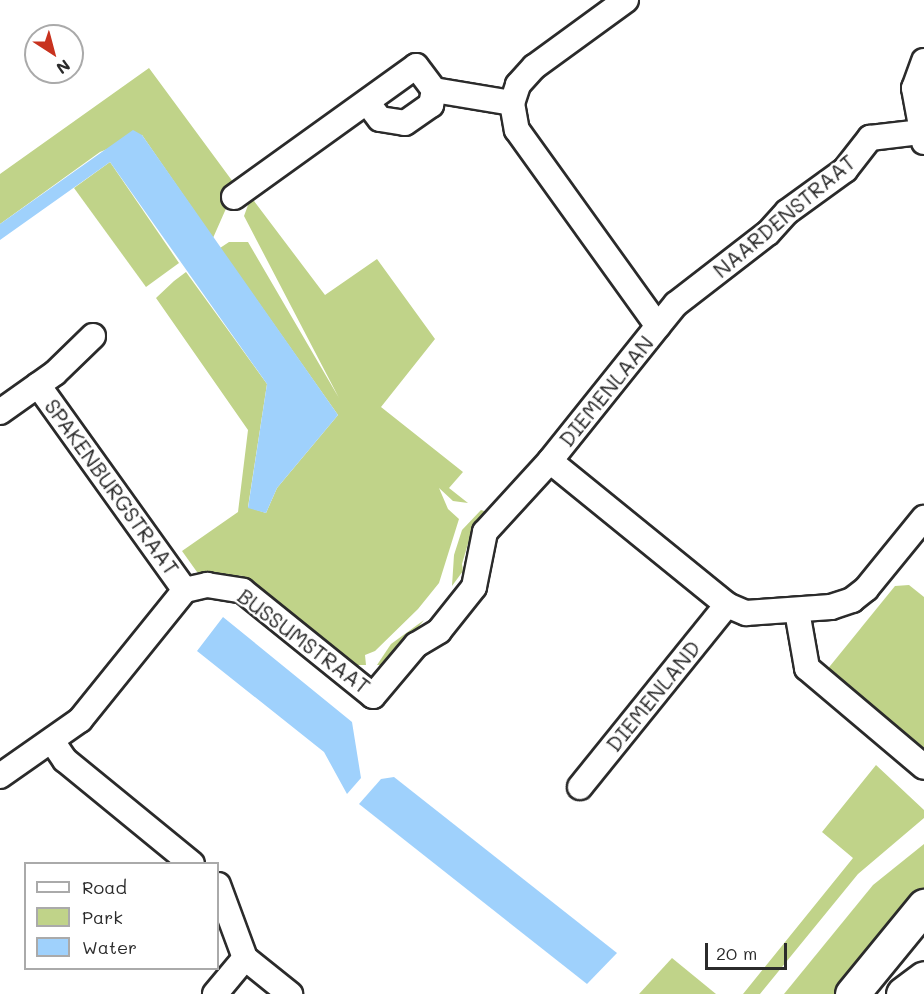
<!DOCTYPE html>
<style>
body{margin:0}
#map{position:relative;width:924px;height:994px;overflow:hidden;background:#fff;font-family:Mali,sans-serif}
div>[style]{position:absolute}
.green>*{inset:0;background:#c0d389}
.water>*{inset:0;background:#9fd1fc}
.roads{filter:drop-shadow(2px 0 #2b2b2b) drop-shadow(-2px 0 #2b2b2b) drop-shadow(0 2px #2b2b2b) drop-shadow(0 -2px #2b2b2b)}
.minor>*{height:24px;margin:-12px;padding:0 12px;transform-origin:12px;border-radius:12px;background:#fff}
.secondary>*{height:33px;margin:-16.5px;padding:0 16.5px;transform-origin:16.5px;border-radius:16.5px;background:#fff}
span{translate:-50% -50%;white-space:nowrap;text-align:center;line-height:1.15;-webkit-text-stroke:4.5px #fff;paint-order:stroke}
.street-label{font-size:21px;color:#2b2b2b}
.legend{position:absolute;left:24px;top:862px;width:195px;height:108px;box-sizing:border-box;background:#fff;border:2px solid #aaa;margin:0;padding:8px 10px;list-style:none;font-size:18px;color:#2b2b2b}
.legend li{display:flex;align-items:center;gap:12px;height:30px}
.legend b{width:30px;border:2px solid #aaa}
.north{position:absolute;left:24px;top:24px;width:60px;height:60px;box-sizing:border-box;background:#fff;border:2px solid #aaa;border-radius:50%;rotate:144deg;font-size:16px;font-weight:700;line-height:24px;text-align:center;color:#2b2b2b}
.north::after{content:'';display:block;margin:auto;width:21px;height:27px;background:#c8321e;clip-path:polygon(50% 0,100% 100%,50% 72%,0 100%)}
.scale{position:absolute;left:705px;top:943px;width:82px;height:27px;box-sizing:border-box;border:3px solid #2b2b2b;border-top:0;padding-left:8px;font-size:18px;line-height:21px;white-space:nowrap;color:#2b2b2b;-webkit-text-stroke:4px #fff;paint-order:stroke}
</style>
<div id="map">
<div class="green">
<i style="clip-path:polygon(149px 68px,236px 186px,213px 238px,142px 135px,100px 152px,0 224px,0 174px)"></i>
<i style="clip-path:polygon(110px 162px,179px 263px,146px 287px,74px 188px)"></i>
<i style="clip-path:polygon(251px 197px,325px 295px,377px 259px,435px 339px,381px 407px,463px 472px,449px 488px,468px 503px,453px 501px,439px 488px,448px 509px,459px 519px,439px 583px,418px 609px,375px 651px,365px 655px,366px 665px,351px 665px,243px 576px,197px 572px,182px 551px,238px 512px,248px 430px,156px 298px,174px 281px,186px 272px,267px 384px,248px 507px,266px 513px,277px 488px,338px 415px,220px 248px,229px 242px,248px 242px,339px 398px,244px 216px)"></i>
<i style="clip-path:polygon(481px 510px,487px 512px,472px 530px,462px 564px,463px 571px,452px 586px,454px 555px,462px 530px)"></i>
<i style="clip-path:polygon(909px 585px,924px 597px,924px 748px,826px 671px,895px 586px)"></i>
<i style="clip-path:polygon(424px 620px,387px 665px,377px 665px,391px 644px)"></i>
<i style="clip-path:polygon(876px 765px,924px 810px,924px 818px,858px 874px,760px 994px,743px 994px,853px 858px,822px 832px)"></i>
<i style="clip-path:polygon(924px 844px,924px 890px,839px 994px,784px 994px,873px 885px)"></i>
<i style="clip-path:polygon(672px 958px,716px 994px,639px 994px)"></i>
</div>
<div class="water">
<i style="clip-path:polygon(133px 130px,142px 135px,338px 415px,277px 488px,266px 513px,248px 508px,267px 384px,110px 162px,0 240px,0 224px)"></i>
<i style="clip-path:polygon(223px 617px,352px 722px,361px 778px,347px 794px,324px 752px,197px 651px)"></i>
<i style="clip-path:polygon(394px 777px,617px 953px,587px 984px,359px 804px,381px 779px)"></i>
</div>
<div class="roads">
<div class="minor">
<i style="left:626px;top:0;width:114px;rotate:143.9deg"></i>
<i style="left:534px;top:67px;width:24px;rotate:132deg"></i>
<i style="left:518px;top:85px;width:19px;rotate:108deg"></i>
<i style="left:512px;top:103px;width:27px;rotate:80deg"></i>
<i style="left:517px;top:130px;width:241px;rotate:54.3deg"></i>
<i style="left:658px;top:326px;width:173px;rotate:128.7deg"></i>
<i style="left:550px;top:461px;width:228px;rotate:39.1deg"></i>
<i style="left:727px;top:605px;width:21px;rotate:23deg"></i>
<i style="left:746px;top:613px;width:85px;rotate:-4deg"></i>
<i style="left:831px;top:607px;width:22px;rotate:-18deg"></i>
<i style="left:852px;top:600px;width:18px;rotate:-38deg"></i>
<i style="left:866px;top:589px;width:92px;rotate:-50.8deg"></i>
<i style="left:924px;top:61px;width:29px;rotate:110deg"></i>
<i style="left:914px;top:88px;width:55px;rotate:79.5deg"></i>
<i style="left:367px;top:102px;width:21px;rotate:53deg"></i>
<i style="left:380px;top:119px;width:25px;rotate:9deg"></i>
<i style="left:405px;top:123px;width:32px;rotate:-35deg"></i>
<i style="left:431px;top:105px;width:15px;rotate:-79deg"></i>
<i style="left:234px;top:197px;width:224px;rotate:-35.7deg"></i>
<i style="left:416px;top:66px;width:30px;rotate:53deg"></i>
<i style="left:434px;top:90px;width:79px;rotate:9.5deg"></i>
<i style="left:658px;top:326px;width:28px;rotate:-51deg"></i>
<i style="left:676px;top:304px;width:116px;rotate:-37.7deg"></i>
<i style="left:768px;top:233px;width:28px;rotate:-48deg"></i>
<i style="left:787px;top:212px;width:72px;rotate:-35.9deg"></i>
<i style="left:845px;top:170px;width:41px;rotate:-52deg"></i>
<i style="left:870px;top:138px;width:50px;rotate:-6.8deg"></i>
<i style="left:38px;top:385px;width:252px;rotate:54.4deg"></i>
<i style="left:0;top:412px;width:67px;rotate:-35.3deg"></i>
<i style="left:55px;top:373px;width:53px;rotate:-44.2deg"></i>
<i style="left:185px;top:590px;width:23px;rotate:-13deg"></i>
<i style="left:207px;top:585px;width:36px;rotate:9deg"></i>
<i style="left:243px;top:591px;width:167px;rotate:38.9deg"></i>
<i style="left:373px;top:696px;width:67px;rotate:-49.9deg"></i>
<i style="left:416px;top:645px;width:27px;rotate:-31deg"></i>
<i style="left:439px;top:631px;width:56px;rotate:-51.5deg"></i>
<i style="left:474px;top:587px;width:56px;rotate:-78.7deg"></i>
<i style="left:485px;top:532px;width:96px;rotate:-47.5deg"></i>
<i style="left:797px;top:611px;width:58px;rotate:80deg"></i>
<i style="left:807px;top:668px;width:153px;rotate:40.2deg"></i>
<i style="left:52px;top:741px;width:23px;rotate:56deg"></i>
<i style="left:65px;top:760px;width:164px;rotate:39.3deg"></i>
<i style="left:0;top:776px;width:98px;rotate:-35deg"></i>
<i style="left:80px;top:720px;width:167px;rotate:-51.1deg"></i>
<i style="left:580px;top:787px;width:234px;rotate:-51.1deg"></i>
<i style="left:218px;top:885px;width:78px;rotate:69.7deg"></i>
<i style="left:245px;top:958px;width:58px;rotate:38.7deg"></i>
<i style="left:215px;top:994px;width:47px;rotate:-50.2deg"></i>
</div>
<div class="secondary">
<i style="left:852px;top:994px;width:114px;rotate:-50.7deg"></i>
<i style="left:903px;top:994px;width:26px;rotate:-37deg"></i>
</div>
</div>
<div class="street-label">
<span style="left:784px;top:216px;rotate:-40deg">NAARDENSTRAAT</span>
<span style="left:606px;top:391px;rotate:-51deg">DIEMENLAAN</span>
<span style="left:112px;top:487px;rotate:54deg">SPAKENBURGSTRAAT</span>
<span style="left:304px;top:641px;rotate:37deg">BUSSUMSTRAAT</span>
<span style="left:653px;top:696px;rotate:-51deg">DIEMENLAND</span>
</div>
<ul class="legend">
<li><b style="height:8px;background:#fff"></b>Road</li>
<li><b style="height:16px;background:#c0d389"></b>Park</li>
<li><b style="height:16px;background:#9fd1fc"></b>Water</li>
</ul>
<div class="north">N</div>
<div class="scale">20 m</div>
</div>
